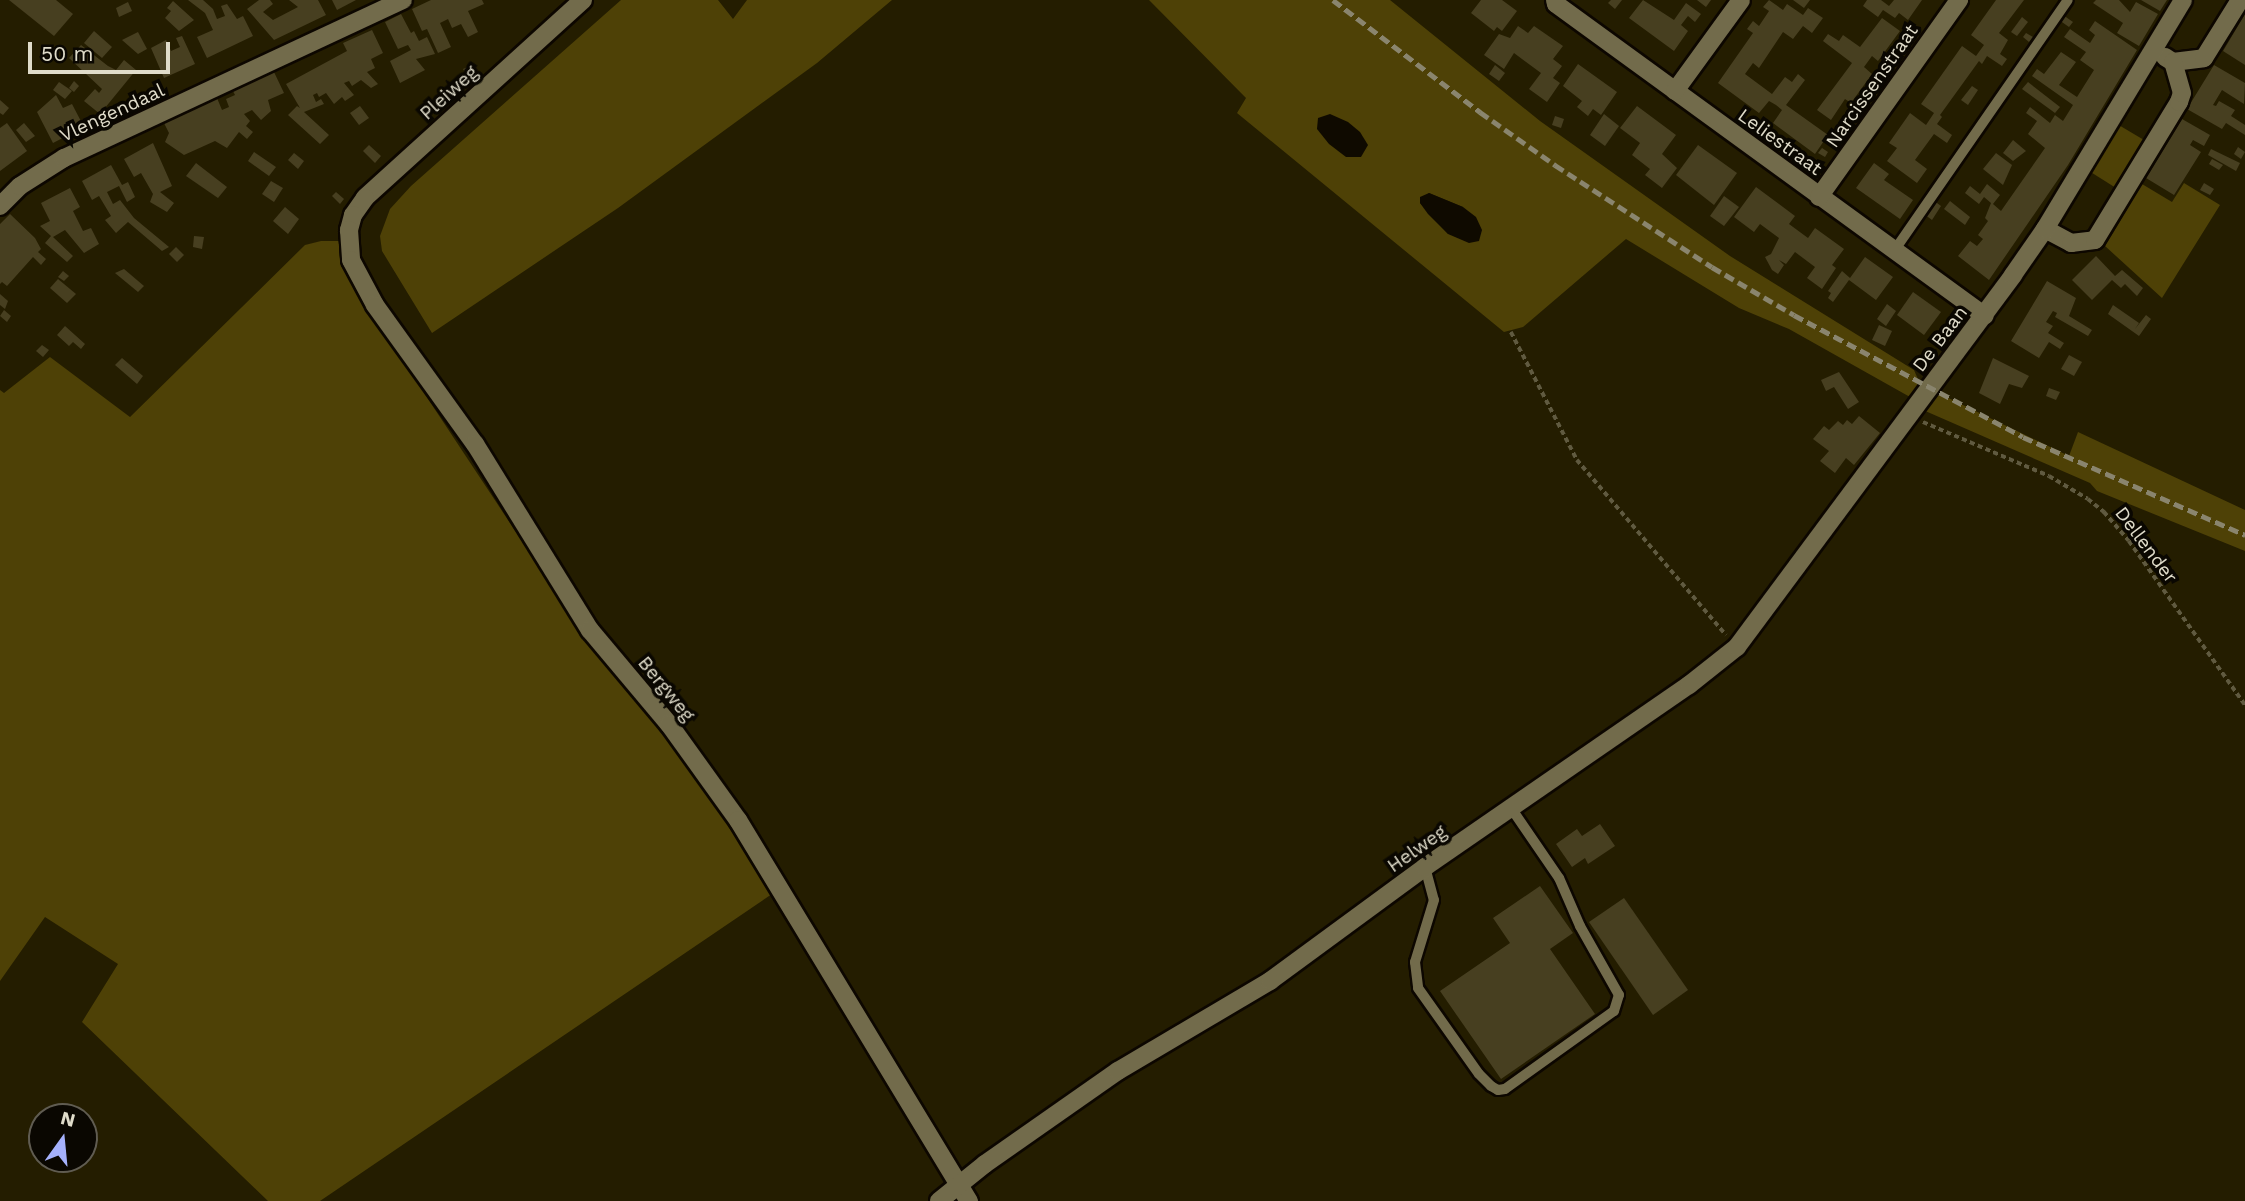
<!DOCTYPE html>
<style>
body{margin:0}
#map{position:relative;width:2245px;height:1201px;overflow:hidden;background:#241d00;font-family:"Work Sans",sans-serif}
div>[style]{position:absolute}
.green>*{inset:0;background:#4e4106}
.water>*{inset:0;background:#0f0a00}
.building>*{inset:0;background:#473f20}
.path>*{height:3.5px;margin-top:-1.75px;transform-origin:0;background:repeating-linear-gradient(90deg,#605a40 0 5px,transparent 0 8.5px)}
.roads{filter:drop-shadow(2px 0 #0d0700) drop-shadow(-2px 0 #0d0700) drop-shadow(0 2px #0d0700) drop-shadow(0 -2px #0d0700)}
.service>*{height:10px;margin:-5px;padding:0 5px;transform-origin:5px;border-radius:5px;background:#726b4b}
.minor>*{height:18px;margin:-9px;padding:0 9px;transform-origin:9px;border-radius:9px;background:#726b4b}
.rail>*{height:5px;margin-top:-2.5px;transform-origin:0;background:repeating-linear-gradient(90deg,#8a856e 0 10px,transparent 0 15px)}
span{translate:-50% -50%;white-space:nowrap;text-align:center;line-height:1.15;-webkit-text-stroke:7px #0a0701;paint-order:stroke}
.street-label{font-size:19px;color:#e0dcca}
.north{position:absolute;left:28px;top:1103px;width:70px;height:70px;box-sizing:border-box;background:#0a0701;border:2px solid #605c51;border-radius:50%;rotate:15deg;font-size:19px;font-weight:700;line-height:28px;text-align:center;color:#e0dcca}
.north::after{content:'';display:block;margin:auto;width:24px;height:32px;background:#a5b1fc;clip-path:polygon(50% 0,100% 100%,50% 72%,0 100%)}
.scale{position:absolute;left:28px;top:42px;width:142px;height:32px;box-sizing:border-box;border:4px solid #e0dcca;border-top:0;padding-left:9px;font-size:21px;line-height:24px;white-space:nowrap;color:#e0dcca;-webkit-text-stroke:5px #0a0701;paint-order:stroke}
</style>
<div id="map">
<div class="green">
<i style="clip-path:polygon(621px 0,718px 0,733px 19px,747px 0,892px 0,817px 63px,618px 208px,432px 333px,382px 251px,380px 236px,390px 209px,411px 186px)"></i>
<i style="clip-path:polygon(evenodd,1149px 0,1390px 0,1540px 121px,1730px 256px,1914px 370px,1920px 384px,1910px 397px,1789px 329px,1739px 308px,1626px 239px,1523px 327px,1504px 332px,1237px 113px,1246px 98px,1149px 0,1429px 193px,1463px 207px,1448px 234px,1420px 203px,1429px 193px)"></i>
<i style="clip-path:polygon(2117px 124px,2144px 140px,2146px 149px,2124px 185px,2116px 188px,2089px 171px)"></i>
<i style="clip-path:polygon(2184px 183px,2220px 205px,2162px 298px,2105px 246px,2142px 184px,2172px 202px)"></i>
<i style="clip-path:polygon(321px 241px,343px 241px,344px 263px,354px 287px,592px 647px,655px 720px,720px 813px,772px 894px,320px 1201px,268px 1201px,82px 1022px,118px 964px,45px 917px,0 981px,0 390px,4px 393px,50px 357px,130px 417px,305px 245px)"></i>
<i style="clip-path:polygon(1936px 392px,2069px 456px,2078px 432px,2245px 510px,2245px 551px,2097px 491px,2090px 483px,1923px 410px)"></i>
</div>
<div class="water">
<i style="clip-path:polygon(1330px 114px,1348px 122px,1360px 132px,1368px 145px,1361px 157px,1346px 157px,1329px 144px,1317px 129px,1318px 118px)"></i>
<i style="clip-path:polygon(1429px 193px,1463px 207px,1476px 217px,1482px 230px,1479px 241px,1469px 243px,1448px 234px,1428px 214px,1420px 203px,1420px 197px)"></i>
</div>
<div class="building">
<i style="clip-path:polygon(9px 0,56px 0,73px 14px,54px 36px)"></i>
<i style="clip-path:polygon(188px 0,203px 0,213px 9px,217px 19px,225px 16px,221px 6px,227px 4px,237px 19px,243px 16px,253px 36px,207px 58px,197px 37px,213px 30px,205px 13px)"></i>
<i style="clip-path:polygon(259px 0,270px 0,273px 4px,263px 12px,273px 20px,298px 7px,289px 0,318px 0,326px 15px,274px 40px,247px 9px)"></i>
<i style="clip-path:polygon(332px 0,356px 0,337px 10px)"></i>
<i style="clip-path:polygon(431px 0,482px 0,484px 4px,468px 11px,478px 32px,468px 37px,461px 24px,452px 28px,448px 19px,440px 23px,451px 47px,438px 53px,427px 29px,422px 31px,412px 9px)"></i>
<i style="clip-path:polygon(1481px 0,1502px 0,1517px 11px,1502px 31px,1497px 27px,1494px 31px,1471px 13px)"></i>
<i style="clip-path:polygon(1611px 0,1622px 0,1615px 9px,1608px 3px)"></i>
<i style="clip-path:polygon(1643px 0,1674px 20px,1686px 3px,1701px 14px,1695px 22px,1688px 16px,1681px 25px,1688px 31px,1674px 51px,1629px 18px)"></i>
<i style="clip-path:polygon(1697px 0,1711px 0,1706px 7px)"></i>
<i style="clip-path:polygon(1769px 0,1783px 10px,1787px 4px,1803px 15px,1808px 8px,1823px 18px,1812px 33px,1803px 26px,1793px 39px,1783px 32px,1759px 68px,1753px 63px,1745px 74px,1772px 94px,1785px 77px,1792px 82px,1798px 74px,1805px 80px,1786px 105px,1828px 135px,1815px 154px,1773px 123px,1782px 110px,1776px 105px,1769px 101px,1759px 113px,1718px 83px,1753px 33px,1747px 29px,1753px 21px,1759px 26px,1769px 11px,1763px 7px)"></i>
<i style="clip-path:polygon(1793px 0,1810px 0,1804px 8px)"></i>
<i style="clip-path:polygon(1867px 0,1881px 0,1889px 6px,1894px 0,1922px 0,1908px 20px,1899px 13px,1895px 18px,1883px 10px,1878px 17px,1863px 6px)"></i>
<i style="clip-path:polygon(1996px 0,2024px 0,1999px 33px,2008px 40px,2000px 54px,2007px 59px,2002px 66px,1987px 56px,1982px 64px,1979px 61px,1940px 115px,1942px 117px,1937px 124px,1952px 135px,1947px 143px,1934px 134px,1915px 160px,1927px 169px,1917px 183px,1887px 161px,1897px 148px,1889px 143px,1910px 113px,1926px 125px,1934px 113px,1921px 104px,1962px 46px,1976px 56px,1984px 45px,1971px 35px)"></i>
<i style="clip-path:polygon(2096px 0,2119px 0,2130px 12px,2136px 2px,2158px 14px,2139px 46px,2117px 33px,2123px 23px,2093px 3px)"></i>
<i style="clip-path:polygon(2141px 0,2167px 0,2160px 11px)"></i>
<i style="clip-path:polygon(173px 1px,194px 20px,179px 31px,165px 18px,171px 11px,167px 8px)"></i>
<i style="clip-path:polygon(128px 2px,132px 11px,119px 17px,116px 8px)"></i>
<i style="clip-path:polygon(401px 14px,411px 33px,414px 31px,419px 41px,427px 37px,435px 54px,416px 59px,425px 70px,400px 83px,390px 61px,411px 50px,408px 45px,398px 49px,385px 22px)"></i>
<i style="clip-path:polygon(2245px 14px,2245px 65px,2223px 51px)"></i>
<i style="clip-path:polygon(2063px 15px,2073px 22px,2069px 27px,2059px 20px)"></i>
<i style="clip-path:polygon(2022px 17px,2028px 22px,2017px 36px,2011px 32px)"></i>
<i style="clip-path:polygon(1882px 18px,1900px 31px,1878px 61px,1872px 56px,1864px 67px,1872px 74px,1851px 103px,1845px 99px,1831px 120px,1817px 110px,1852px 63px,1823px 41px,1828px 34px,1839px 41px,1843px 35px,1860px 47px)"></i>
<i style="clip-path:polygon(2095px 21px,2137px 50px,2068px 165px,1989px 280px,1958px 256px,1970px 241px,1977px 246px,1983px 239px,1978px 235px,1988px 221px,1985px 218px,1991px 203px,1984px 197px,1979px 204px,1965px 193px,1970px 186px,1980px 194px,1987px 184px,2000px 195px,1993px 204px,2001px 211px,2045px 148px,2028px 134px,2037px 121px,2026px 113px,2030px 107px,2050px 123px,2055px 115px,2063px 121px,2073px 105px,2032px 76px,2037px 69px,2044px 74px,2061px 52px,2076px 62px,2059px 85px,2077px 97px,2094px 70px,2080px 60px,2086px 52px,2064px 37px,2070px 29px,2090px 43px,2095px 35px,2089px 30px)"></i>
<i style="clip-path:polygon(1518px 26px,1528px 33px,1534px 26px,1563px 46px,1553px 59px,1562px 66px,1553px 78px,1560px 83px,1547px 102px,1529px 89px,1541px 73px,1514px 53px,1504px 69px,1484px 55px,1499px 34px,1510px 38px)"></i>
<i style="clip-path:polygon(372px 30px,383px 53px,371px 59px,375px 68px,367px 72px,378px 84px,371px 88px,361px 80px,352px 86px,349px 81px,344px 83px,354px 95px,345px 101px,342px 97px,334px 104px,326px 93px,319px 97px,317px 93px,313px 95px,316px 102px,321px 99px,324px 104px,304px 112px,329px 135px,320px 144px,288px 115px,297px 106px,300px 108px,286px 84px,347px 51px,343px 43px)"></i>
<i style="clip-path:polygon(94px 31px,112px 47px,102px 58px,84px 43px)"></i>
<i style="clip-path:polygon(138px 32px,147px 49px,138px 54px,122px 40px)"></i>
<i style="clip-path:polygon(2026px 33px,2033px 37px,2029px 42px,2023px 37px)"></i>
<i style="clip-path:polygon(182px 36px,195px 64px,164px 78px,151px 48px,166px 40px,171px 51px,180px 47px,176px 38px)"></i>
<i style="clip-path:polygon(81px 45px,108px 66px,116px 70px,124px 60px,136px 70px,100px 114px,84px 101px,95px 89px,99px 93px,102px 89px,69px 58px)"></i>
<i style="clip-path:polygon(474px 64px,479px 74px,469px 80px,463px 69px)"></i>
<i style="clip-path:polygon(1578px 64px,1617px 92px,1601px 115px,1593px 109px,1588px 116px,1577px 107px,1582px 101px,1563px 86px)"></i>
<i style="clip-path:polygon(1495px 65px,1505px 73px,1499px 81px,1489px 74px)"></i>
<i style="clip-path:polygon(2214px 65px,2245px 83px,2244px 104px,2222px 90px,2213px 105px,2216px 106px,2219px 101px,2235px 110px,2231px 116px,2245px 125px,2245px 135px,2226px 123px,2222px 129px,2187px 109px)"></i>
<i style="clip-path:polygon(274px 72px,284px 93px,268px 100px,271px 111px,261px 120px,252px 110px,244px 114px,250px 121px,246px 126px,253px 132px,247px 139px,239px 132px,227px 148px,215px 141px,184px 155px,165px 142px,169px 133px,164px 123px,217px 98px,222px 110px,229px 107px,226px 99px,235px 95px,233px 91px)"></i>
<i style="clip-path:polygon(74px 81px,79px 86px,74px 92px,69px 88px)"></i>
<i style="clip-path:polygon(59px 82px,72px 91px,65px 99px,53px 90px)"></i>
<i style="clip-path:polygon(2028px 82px,2060px 107px,2055px 113px,2022px 89px)"></i>
<i style="clip-path:polygon(1972px 86px,1978px 90px,1968px 105px,1961px 100px)"></i>
<i style="clip-path:polygon(56px 95px,63px 108px,72px 104px,84px 127px,53px 143px,37px 112px)"></i>
<i style="clip-path:polygon(0 100px,9px 108px,3px 115px,0 113px)"></i>
<i style="clip-path:polygon(360px 106px,369px 118px,359px 125px,350px 113px)"></i>
<i style="clip-path:polygon(1637px 106px,1676px 135px,1662px 154px,1677px 168px,1662px 188px,1645px 175px,1650px 169px,1632px 155px,1640px 143px,1620px 128px)"></i>
<i style="clip-path:polygon(1604px 114px,1619px 126px,1605px 146px,1590px 135px)"></i>
<i style="clip-path:polygon(1555px 116px,1564px 119px,1561px 128px,1552px 125px)"></i>
<i style="clip-path:polygon(2182px 119px,2210px 135px,2204px 146px,2193px 140px,2190px 145px,2201px 152px,2174px 195px,2146px 178px)"></i>
<i style="clip-path:polygon(7px 123px,27px 151px,0 171px,0 128px)"></i>
<i style="clip-path:polygon(24px 123px,35px 136px,26px 142px,16px 130px)"></i>
<i style="clip-path:polygon(2013px 140px,2026px 151px,2013px 161px,2003px 153px)"></i>
<i style="clip-path:polygon(153px 143px,172px 186px,160px 192px,174px 203px,167px 212px,150px 202px,153px 194px,141px 173px,134px 177px,124px 159px)"></i>
<i style="clip-path:polygon(369px 145px,381px 156px,375px 163px,363px 151px)"></i>
<i style="clip-path:polygon(1698px 145px,1737px 173px,1714px 205px,1676px 175px)"></i>
<i style="clip-path:polygon(2238px 147px,2245px 152px,2241px 159px,2234px 154px)"></i>
<i style="clip-path:polygon(1822px 148px,1828px 152px,1825px 157px,1818px 153px)"></i>
<i style="clip-path:polygon(2211px 149px,2240px 163px,2236px 171px,2208px 155px)"></i>
<i style="clip-path:polygon(254px 152px,276px 167px,269px 176px,248px 161px)"></i>
<i style="clip-path:polygon(294px 153px,304px 161px,298px 169px,288px 160px)"></i>
<i style="clip-path:polygon(1996px 153px,2012px 165px,2003px 185px,1983px 169px)"></i>
<i style="clip-path:polygon(2212px 159px,2223px 165px,2219px 170px,2209px 164px)"></i>
<i style="clip-path:polygon(196px 163px,227px 187px,218px 198px,186px 176px)"></i>
<i style="clip-path:polygon(1874px 163px,1889px 174px,1884px 180px,1913px 200px,1900px 219px,1856px 188px)"></i>
<i style="clip-path:polygon(111px 165px,122px 185px,128px 182px,135px 197px,127px 202px,119px 186px,107px 192px,113px 204px,120px 200px,134px 218px,169px 247px,162px 251px,128px 222px,116px 233px,105px 220px,111px 216px,99px 196px,92px 200px,82px 181px)"></i>
<i style="clip-path:polygon(271px 181px,283px 188px,274px 202px,262px 194px)"></i>
<i style="clip-path:polygon(2204px 183px,2214px 189px,2210px 195px,2200px 190px)"></i>
<i style="clip-path:polygon(1756px 187px,1795px 216px,1789px 224px,1808px 238px,1815px 228px,1844px 249px,1832px 265px,1836px 268px,1822px 289px,1807px 278px,1815px 267px,1795px 252px,1786px 264px,1779px 260px,1784px 265px,1778px 274px,1772px 270px,1765px 257px,1771px 254px,1779px 238px,1760px 224px,1754px 232px,1734px 217px)"></i>
<i style="clip-path:polygon(70px 188px,80px 207px,73px 211px,83px 231px,91px 228px,99px 244px,84px 253px,65px 230px,53px 237px,73px 256px,67px 262px,45px 243px,51px 236px,40px 226px,50px 221px,41px 203px)"></i>
<i style="clip-path:polygon(336px 192px,344px 199px,340px 204px,332px 196px)"></i>
<i style="clip-path:polygon(1724px 196px,1739px 207px,1724px 226px,1710px 216px)"></i>
<i style="clip-path:polygon(1933px 200px,1941px 206px,1932px 220px,1924px 214px)"></i>
<i style="clip-path:polygon(1950px 201px,1970px 217px,1965px 225px,1944px 209px)"></i>
<i style="clip-path:polygon(285px 207px,299px 219px,288px 234px,273px 221px)"></i>
<i style="clip-path:polygon(10px 214px,35px 238px,41px 249px,38px 252px,46px 259px,41px 265px,33px 257px,7px 286px,2px 282px,0 284px,0 224px)"></i>
<i style="clip-path:polygon(194px 236px,204px 237px,202px 249px,193px 247px)"></i>
<i style="clip-path:polygon(176px 247px,184px 255px,177px 262px,169px 254px)"></i>
<i style="clip-path:polygon(2096px 256px,2115px 276px,2122px 270px,2143px 288px,2137px 296px,2125px 284px,2121px 288px,2112px 280px,2092px 300px,2072px 280px)"></i>
<i style="clip-path:polygon(1865px 257px,1893px 277px,1876px 300px,1849px 280px,1833px 302px,1828px 298px,1831px 293px,1828px 291px,1842px 271px,1850px 278px)"></i>
<i style="clip-path:polygon(124px 269px,144px 286px,138px 292px,115px 273px)"></i>
<i style="clip-path:polygon(63px 271px,69px 276px,64px 281px,58px 277px)"></i>
<i style="clip-path:polygon(58px 279px,76px 294px,67px 303px,50px 288px)"></i>
<i style="clip-path:polygon(2047px 281px,2076px 298px,2069px 316px,2092px 330px,2088px 336px,2055px 317px,2057px 313px,2053px 311px,2046px 322px,2053px 326px,2048px 333px,2064px 343px,2060px 349px,2049px 342px,2039px 358px,2011px 341px)"></i>
<i style="clip-path:polygon(1913px 292px,1941px 312px,1924px 335px,1897px 315px)"></i>
<i style="clip-path:polygon(0 294px,8px 301px,5px 309px,0 305px)"></i>
<i style="clip-path:polygon(1887px 304px,1896px 311px,1886px 326px,1877px 319px)"></i>
<i style="clip-path:polygon(2113px 305px,2139px 323px,2135px 329px,2146px 315px,2151px 319px,2139px 336px,2108px 314px)"></i>
<i style="clip-path:polygon(4px 310px,11px 316px,7px 322px,0 316px)"></i>
<i style="clip-path:polygon(1879px 325px,1892px 331px,1885px 346px,1872px 340px)"></i>
<i style="clip-path:polygon(65px 326px,85px 344px,81px 349px,73px 342px,69px 346px,57px 335px)"></i>
<i style="clip-path:polygon(42px 345px,49px 350px,43px 357px,36px 351px)"></i>
<i style="clip-path:polygon(2069px 355px,2082px 362px,2074px 376px,2061px 369px)"></i>
<i style="clip-path:polygon(122px 358px,143px 376px,137px 384px,115px 365px)"></i>
<i style="clip-path:polygon(1993px 358px,2029px 376px,2022px 388px,2009px 384px,2000px 404px,1979px 393px)"></i>
<i style="clip-path:polygon(1839px 372px,1859px 402px,1848px 409px,1834px 387px,1826px 391px,1821px 380px)"></i>
<i style="clip-path:polygon(2049px 388px,2060px 392px,2056px 400px,2046px 396px)"></i>
<i style="clip-path:polygon(1859px 416px,1880px 433px,1854px 465px,1846px 458px,1835px 473px,1820px 461px,1829px 451px,1813px 439px,1824px 426px,1829px 430px,1838px 421px,1843px 425px,1847px 420px,1852px 424px)"></i>
<i style="clip-path:polygon(1600px 824px,1615px 846px,1588px 864px,1585px 858px,1572px 867px,1556px 844px,1577px 829px,1582px 836px)"></i>
<i style="clip-path:polygon(1540px 886px,1573px 933px,1550px 949px,1595px 1014px,1501px 1079px,1440px 991px,1510px 943px,1493px 918px)"></i>
<i style="clip-path:polygon(1624px 898px,1688px 990px,1653px 1015px,1589px 922px)"></i>
</div>
<div class="path">
<i style="left:1511px;top:332px;width:144px;rotate:62.7deg"></i>
<i style="left:1577px;top:460px;width:230px;rotate:49.6deg"></i>
<i style="left:1923px;top:422px;width:137px;rotate:23.2deg"></i>
<i style="left:2049px;top:476px;width:45px;rotate:30.5deg"></i>
<i style="left:2088px;top:499px;width:21px;rotate:39deg"></i>
<i style="left:2104px;top:512px;width:38px;rotate:49deg"></i>
<i style="left:2129px;top:541px;width:201px;rotate:54.7deg"></i>
</div>
<div class="roads">
<div class="service">
<i style="left:1894px;top:251px;width:305px;rotate:-55.3deg"></i>
<i style="left:1425px;top:867px;width:34px;rotate:75deg"></i>
<i style="left:1434px;top:900px;width:65px;rotate:107deg"></i>
<i style="left:1415px;top:962px;width:26px;rotate:83deg"></i>
<i style="left:1418px;top:988px;width:105px;rotate:54.7deg"></i>
<i style="left:1479px;top:1074px;width:17px;rotate:45deg"></i>
<i style="left:1491px;top:1086px;width:8px;rotate:30deg"></i>
<i style="left:1498px;top:1090px;width:7px;rotate:-8deg"></i>
<i style="left:1505px;top:1089px;width:134px;rotate:-35.6deg"></i>
<i style="left:1614px;top:1011px;width:17px;rotate:-73deg"></i>
<i style="left:1619px;top:995px;width:79px;rotate:-119.5deg"></i>
<i style="left:1580px;top:926px;width:52px;rotate:-113.6deg"></i>
<i style="left:1559px;top:878px;width:85px;rotate:-124.4deg"></i>
</div>
<div class="minor">
<i style="left:583px;top:0;width:294px;rotate:137.8deg"></i>
<i style="left:365px;top:198px;width:21px;rotate:125deg"></i>
<i style="left:353px;top:215px;width:16px;rotate:105deg"></i>
<i style="left:349px;top:230px;width:30px;rotate:86deg"></i>
<i style="left:351px;top:260px;width:51px;rotate:61.9deg"></i>
<i style="left:375px;top:305px;width:171px;rotate:54.3deg"></i>
<i style="left:475px;top:444px;width:219px;rotate:58.3deg"></i>
<i style="left:590px;top:630px;width:123px;rotate:50deg"></i>
<i style="left:669px;top:724px;width:118px;rotate:54.3deg"></i>
<i style="left:738px;top:820px;width:446px;rotate:58.8deg"></i>
<i style="left:1555px;top:0;width:4px;rotate:76deg"></i>
<i style="left:1556px;top:4px;width:530px;rotate:36.03deg"></i>
<i style="left:2165px;top:57px;width:9px;rotate:32deg"></i>
<i style="left:2173px;top:62px;width:31px;rotate:-7deg"></i>
<i style="left:2204px;top:58px;width:68px;rotate:-58.2deg"></i>
<i style="left:1675px;top:91px;width:112px;rotate:-54deg"></i>
<i style="left:1819px;top:197px;width:242px;rotate:-54.6deg"></i>
<i style="left:0;top:206px;width:28px;rotate:-45deg"></i>
<i style="left:20px;top:186px;width:52px;rotate:-32.5deg"></i>
<i style="left:64px;top:158px;width:374px;rotate:-25deg"></i>
<i style="left:2045px;top:229px;width:30px;rotate:28deg"></i>
<i style="left:2071px;top:243px;width:24px;rotate:-7deg"></i>
<i style="left:2095px;top:240px;width:162px;rotate:-58.7deg"></i>
<i style="left:2179px;top:102px;width:9px;rotate:-72deg"></i>
<i style="left:2182px;top:93px;width:32px;rotate:-106deg"></i>
<i style="left:939px;top:1201px;width:59px;rotate:-38.8deg"></i>
<i style="left:985px;top:1164px;width:162px;rotate:-35deg"></i>
<i style="left:1118px;top:1071px;width:177px;rotate:-30.6deg"></i>
<i style="left:1270px;top:981px;width:192px;rotate:-36.3deg"></i>
<i style="left:1425px;top:867px;width:321px;rotate:-34.6deg"></i>
<i style="left:1689px;top:685px;width:61px;rotate:-38.4deg"></i>
<i style="left:1737px;top:647px;width:463px;rotate:-53.4deg"></i>
<i style="left:2013px;top:275px;width:56px;rotate:-55.2deg"></i>
<i style="left:2045px;top:229px;width:267px;rotate:-58.9deg"></i>
</div>
</div>
<div class="rail">
<i style="left:1333px;top:0;width:185px;rotate:37.3deg"></i>
<i style="left:1480px;top:112px;width:92px;rotate:35.2deg"></i>
<i style="left:1555px;top:165px;width:187px;rotate:33deg"></i>
<i style="left:1712px;top:267px;width:95px;rotate:30.3deg"></i>
<i style="left:1794px;top:315px;width:259px;rotate:28deg"></i>
<i style="left:2023px;top:437px;width:243px;rotate:23.8deg"></i>
</div>
<div class="street-label">
<span style="left:1872px;top:86px;rotate:-55deg">Narcissenstraat</span>
<span style="left:449px;top:93px;rotate:-42deg">Pleiweg</span>
<span style="left:112px;top:113px;rotate:-25deg">Vlengendaal</span>
<span style="left:1780px;top:142px;rotate:36deg">Leliestraat</span>
<span style="left:1940px;top:339px;rotate:-53deg">De Baan</span>
<span style="left:2146px;top:545px;rotate:53deg">Dellender</span>
<span style="left:666px;top:689px;rotate:51deg">Bergweg</span>
<span style="left:1417px;top:849px;rotate:-35deg">Helweg</span>
</div>
<div class="north">N</div>
<div class="scale">50 m</div>
</div>
